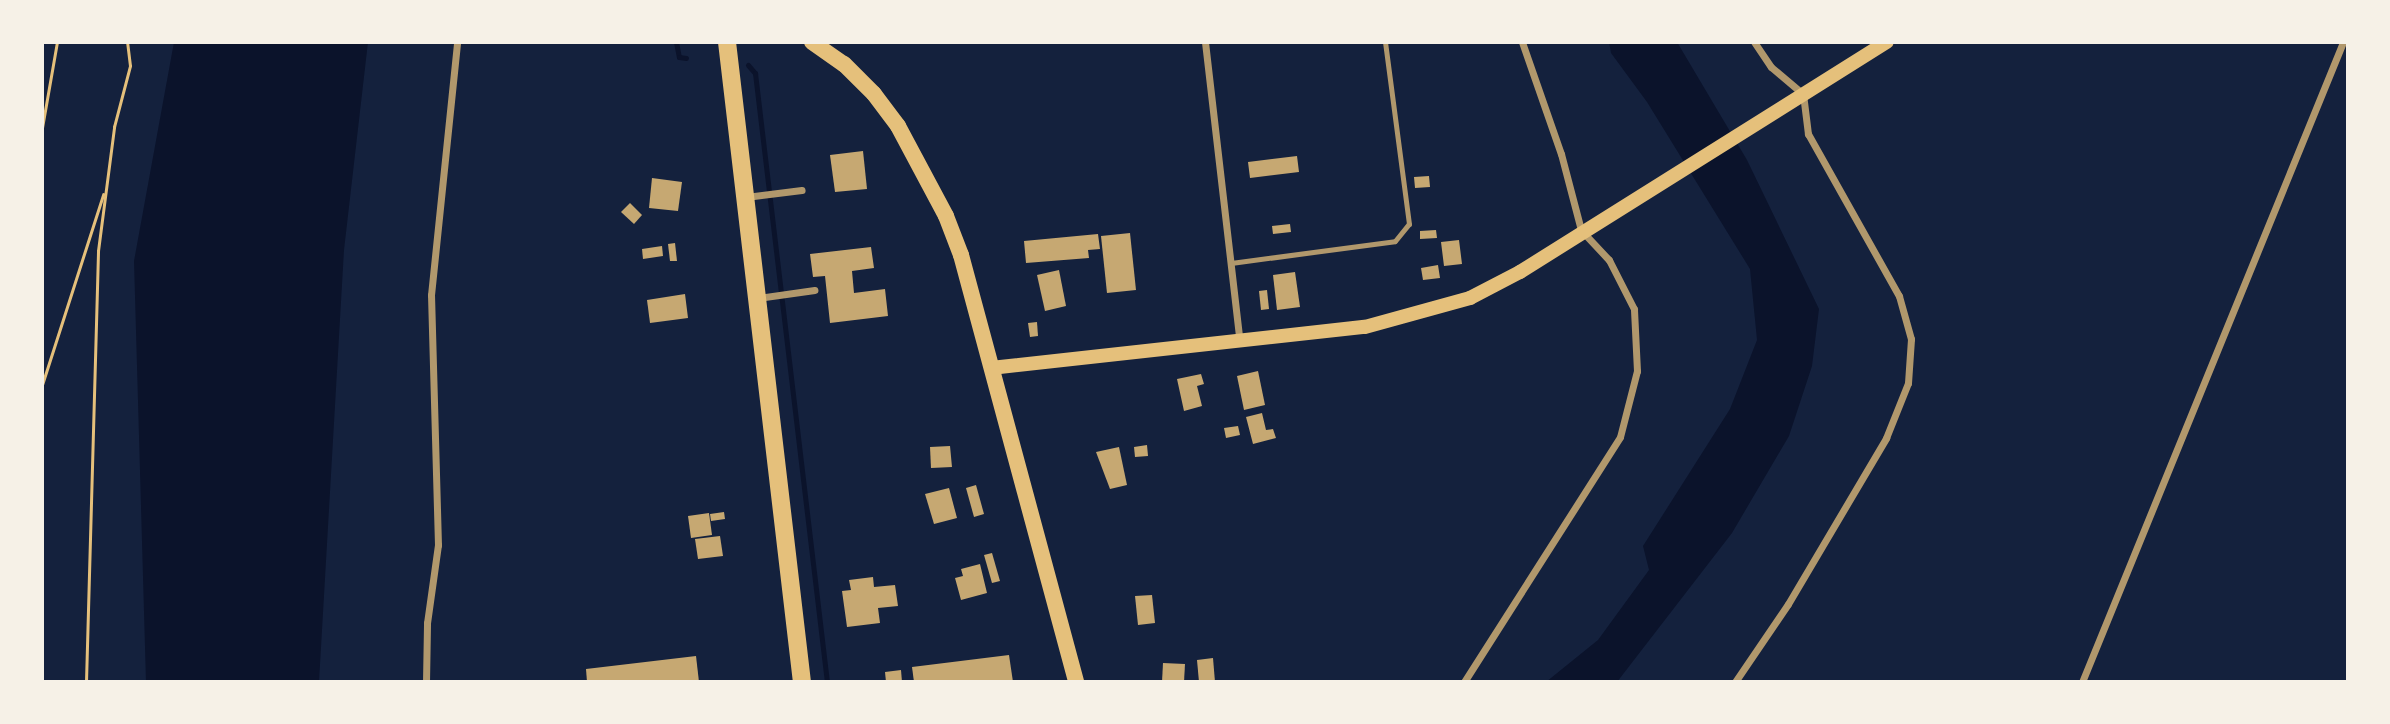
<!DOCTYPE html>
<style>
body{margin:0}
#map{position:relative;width:2390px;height:724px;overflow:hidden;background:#14213d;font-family:"Fira Sans",sans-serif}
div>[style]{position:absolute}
.water>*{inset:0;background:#0b132b}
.stream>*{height:5px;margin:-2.5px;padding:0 2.5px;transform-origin:2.5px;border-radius:2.5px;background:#0b132b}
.building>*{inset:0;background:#c6a872}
.path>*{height:2.5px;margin:-1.25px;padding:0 1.25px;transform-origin:1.25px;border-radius:1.25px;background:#e5c07b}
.service>*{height:5px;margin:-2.5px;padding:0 2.5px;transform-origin:2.5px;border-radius:2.5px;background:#b1986c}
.minor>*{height:7px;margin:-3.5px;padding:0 3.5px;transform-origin:3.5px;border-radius:3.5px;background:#b1986c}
.secondary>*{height:14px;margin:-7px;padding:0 7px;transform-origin:7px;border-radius:7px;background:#e5c07b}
.primary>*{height:16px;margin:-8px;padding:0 8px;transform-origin:8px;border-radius:8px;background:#e5c07b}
.trunk>*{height:18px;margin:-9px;padding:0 9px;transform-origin:9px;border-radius:9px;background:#e5c07b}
span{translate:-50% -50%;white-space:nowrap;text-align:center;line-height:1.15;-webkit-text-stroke:5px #f6f1e7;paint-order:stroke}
.frame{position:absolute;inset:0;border:44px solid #f6f1e7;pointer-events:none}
</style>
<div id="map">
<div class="water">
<i style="clip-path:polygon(174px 42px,368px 42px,344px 250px,319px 682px,146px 682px,134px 261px)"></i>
<i style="clip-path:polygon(1609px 42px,1677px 42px,1747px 160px,1819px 309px,1812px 366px,1789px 436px,1732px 533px,1617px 682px,1546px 682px,1598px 640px,1649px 570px,1643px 546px,1730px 409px,1757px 340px,1750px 269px,1647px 102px,1611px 53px)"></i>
</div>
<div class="stream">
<i style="left:676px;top:42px;width:15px;rotate:79deg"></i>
<i style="left:679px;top:57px;width:7px;rotate:8deg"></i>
<i style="left:748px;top:65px;width:11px;rotate:49deg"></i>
<i style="left:755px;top:73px;width:613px;rotate:83.26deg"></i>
</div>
<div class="building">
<i style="clip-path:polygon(863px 151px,867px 189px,835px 192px,830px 155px)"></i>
<i style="clip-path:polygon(1297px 156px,1299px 172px,1250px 178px,1248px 162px)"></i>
<i style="clip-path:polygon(1429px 176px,1430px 187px,1415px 188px,1414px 177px)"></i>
<i style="clip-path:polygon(652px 178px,682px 182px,678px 211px,649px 208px)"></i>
<i style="clip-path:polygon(630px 203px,642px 215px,634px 224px,621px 212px)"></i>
<i style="clip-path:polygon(1290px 224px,1291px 232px,1273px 234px,1272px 226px)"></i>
<i style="clip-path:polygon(1436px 230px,1437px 238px,1420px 239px,1420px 231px)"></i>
<i style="clip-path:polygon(1130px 233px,1136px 290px,1107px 293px,1101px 236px)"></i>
<i style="clip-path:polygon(1098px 234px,1100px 249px,1088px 250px,1089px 258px,1026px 263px,1024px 241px)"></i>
<i style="clip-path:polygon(1459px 240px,1462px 264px,1444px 266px,1441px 242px)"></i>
<i style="clip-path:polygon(675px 243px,677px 261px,670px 261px,668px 244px)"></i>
<i style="clip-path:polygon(662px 246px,663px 256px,643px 259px,642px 249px)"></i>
<i style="clip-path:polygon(871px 247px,874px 268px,852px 271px,854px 293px,885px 289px,888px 316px,830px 323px,825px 276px,813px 277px,810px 254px)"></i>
<i style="clip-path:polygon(1438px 265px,1440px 278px,1423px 280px,1421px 268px)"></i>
<i style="clip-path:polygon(1059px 270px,1066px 306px,1045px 311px,1037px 275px)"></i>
<i style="clip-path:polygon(1295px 272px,1300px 307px,1277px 310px,1273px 275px)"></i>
<i style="clip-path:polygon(1267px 290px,1269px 309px,1261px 310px,1259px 291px)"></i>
<i style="clip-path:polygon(685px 294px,688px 318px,650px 323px,647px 300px)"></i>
<i style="clip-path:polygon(1037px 322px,1038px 336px,1030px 337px,1028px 323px)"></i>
<i style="clip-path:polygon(1258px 371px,1265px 405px,1244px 410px,1237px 376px)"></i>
<i style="clip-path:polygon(1201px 374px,1204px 384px,1197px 386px,1202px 406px,1184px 411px,1177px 379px)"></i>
<i style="clip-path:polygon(1262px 413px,1266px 430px,1273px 429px,1276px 438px,1253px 444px,1246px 417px)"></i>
<i style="clip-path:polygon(1238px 426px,1240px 435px,1226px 438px,1224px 428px)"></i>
<i style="clip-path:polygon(1147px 445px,1148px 456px,1135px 457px,1134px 447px)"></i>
<i style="clip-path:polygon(950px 446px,952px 467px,931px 468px,930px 447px)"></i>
<i style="clip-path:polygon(1119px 447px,1127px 485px,1110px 489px,1096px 452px)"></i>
<i style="clip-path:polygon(976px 485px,984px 514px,974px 517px,966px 488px)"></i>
<i style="clip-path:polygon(949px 488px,957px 518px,934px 524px,925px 494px)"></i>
<i style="clip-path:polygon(724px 512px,725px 519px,711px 521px,710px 514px)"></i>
<i style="clip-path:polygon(709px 513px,712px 535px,691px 538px,688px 516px)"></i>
<i style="clip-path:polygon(720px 536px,723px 556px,698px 559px,695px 539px)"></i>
<i style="clip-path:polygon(992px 553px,1000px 581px,992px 583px,984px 555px)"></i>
<i style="clip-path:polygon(980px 564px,987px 593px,961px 600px,955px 578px,963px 576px,961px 569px)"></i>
<i style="clip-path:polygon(873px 577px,874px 587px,895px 585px,898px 606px,878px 608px,880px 623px,847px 627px,842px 591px,851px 590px,849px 580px)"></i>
<i style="clip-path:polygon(1152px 595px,1155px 623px,1138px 625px,1135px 596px)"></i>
<i style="clip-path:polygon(1009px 655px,1013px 682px,914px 682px,912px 667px)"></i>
<i style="clip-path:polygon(696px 656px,699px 682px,587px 682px,586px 669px)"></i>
<i style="clip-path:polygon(1213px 658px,1215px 682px,1199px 682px,1197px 660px)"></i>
<i style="clip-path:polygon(1163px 663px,1185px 664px,1184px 682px,1162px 682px)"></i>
<i style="clip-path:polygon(901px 670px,902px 682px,886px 682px,885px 672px)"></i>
</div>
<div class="path">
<i style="left:42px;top:128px;width:87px;rotate:-80.1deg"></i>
<i style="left:42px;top:385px;width:200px;rotate:-72.2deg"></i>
<i style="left:86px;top:682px;width:431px;rotate:-88.4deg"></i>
<i style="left:98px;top:251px;width:125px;rotate:-82.6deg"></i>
<i style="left:114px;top:127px;width:63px;rotate:-75.3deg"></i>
<i style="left:130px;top:66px;width:24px;rotate:-97deg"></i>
</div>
<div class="service">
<i style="left:1231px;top:263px;width:165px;rotate:-7.6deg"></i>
<i style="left:1395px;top:241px;width:22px;rotate:-51deg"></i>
<i style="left:1409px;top:224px;width:184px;rotate:-97.5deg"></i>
</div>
<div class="minor">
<i style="left:1205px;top:42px;width:303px;rotate:83.4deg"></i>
<i style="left:746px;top:197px;width:56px;rotate:-7.1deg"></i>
<i style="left:758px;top:298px;width:57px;rotate:-8.1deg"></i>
<i style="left:426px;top:682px;width:59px;rotate:-89deg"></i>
<i style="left:427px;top:623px;width:79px;rotate:-82deg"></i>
<i style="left:438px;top:545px;width:250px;rotate:-91.6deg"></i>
<i style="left:431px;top:295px;width:254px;rotate:-84.1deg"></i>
<i style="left:1464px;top:682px;width:290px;rotate:-57.5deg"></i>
<i style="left:1620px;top:437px;width:68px;rotate:-75.6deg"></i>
<i style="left:1637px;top:371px;width:62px;rotate:-92.8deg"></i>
<i style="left:1634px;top:309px;width:55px;rotate:-117deg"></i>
<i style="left:1609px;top:260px;width:41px;rotate:-133deg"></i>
<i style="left:1581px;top:230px;width:79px;rotate:-104.7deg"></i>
<i style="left:1561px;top:154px;width:119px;rotate:-109.2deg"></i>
<i style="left:1735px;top:682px;width:94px;rotate:-55.8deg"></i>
<i style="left:1788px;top:604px;width:193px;rotate:-59.4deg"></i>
<i style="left:1886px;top:438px;width:59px;rotate:-68.2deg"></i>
<i style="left:1908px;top:383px;width:44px;rotate:-86.1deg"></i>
<i style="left:1911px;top:339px;width:45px;rotate:-105.6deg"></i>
<i style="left:1899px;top:296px;width:186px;rotate:-119.3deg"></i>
<i style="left:1808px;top:134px;width:40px;rotate:-97.1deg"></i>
<i style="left:1803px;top:94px;width:42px;rotate:-139.8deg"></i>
<i style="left:1771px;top:67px;width:30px;rotate:-124deg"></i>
<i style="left:2082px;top:682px;width:691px;rotate:-67.81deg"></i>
</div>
<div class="secondary">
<i style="left:991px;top:368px;width:376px;rotate:-6.3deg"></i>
<i style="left:1365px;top:327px;width:109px;rotate:-15.4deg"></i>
<i style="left:1470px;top:298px;width:56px;rotate:-27.5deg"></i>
<i style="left:1520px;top:272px;width:433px;rotate:-32.1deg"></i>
</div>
<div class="primary">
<i style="left:812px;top:42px;width:39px;rotate:35deg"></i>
<i style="left:844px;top:64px;width:42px;rotate:45deg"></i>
<i style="left:874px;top:94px;width:40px;rotate:53deg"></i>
<i style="left:898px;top:126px;width:102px;rotate:61.9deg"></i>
<i style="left:946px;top:216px;width:42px;rotate:69deg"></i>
<i style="left:961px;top:255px;width:442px;rotate:74.9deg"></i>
</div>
<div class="trunk">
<i style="left:727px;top:42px;width:644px;rotate:83.32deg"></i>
</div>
<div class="frame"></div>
</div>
